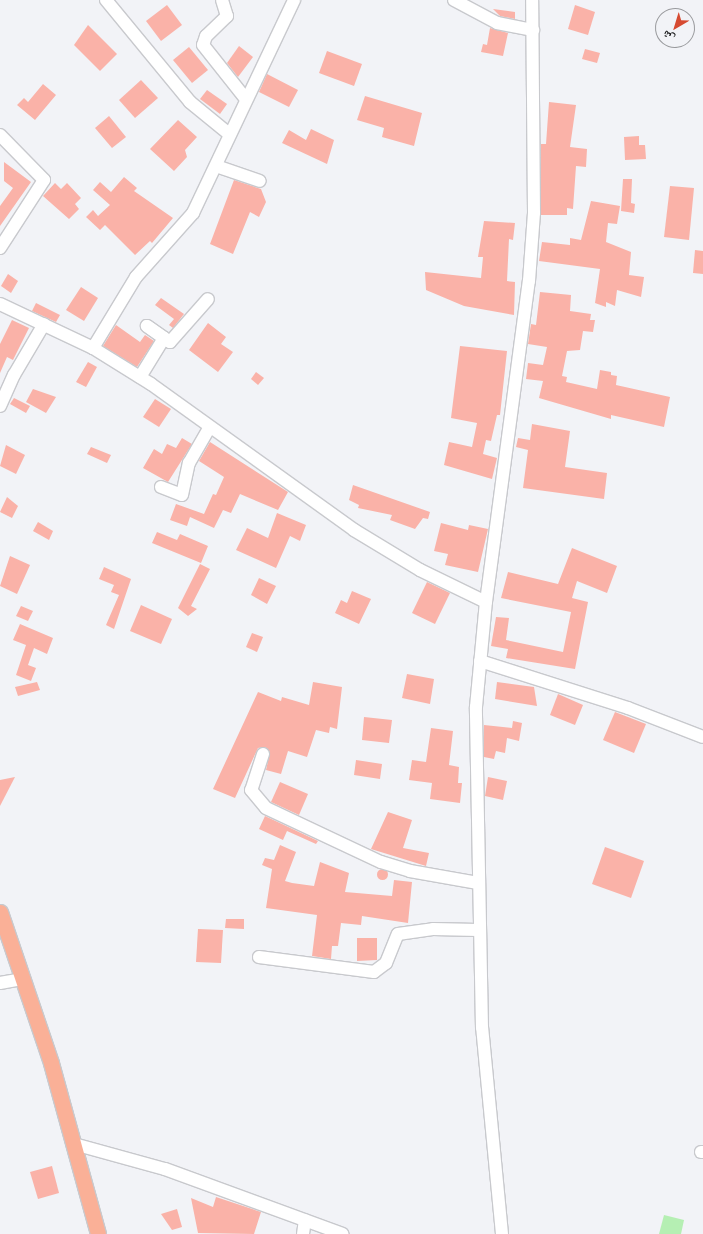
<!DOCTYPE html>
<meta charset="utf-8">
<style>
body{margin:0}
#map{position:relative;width:703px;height:1234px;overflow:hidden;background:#f2f3f7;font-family:Jost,"Noto Naskh Arabic",sans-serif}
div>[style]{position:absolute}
.green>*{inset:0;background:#b5efb3}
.building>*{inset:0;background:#fab2a8}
.round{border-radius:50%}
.roads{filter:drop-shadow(1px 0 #c8c9cd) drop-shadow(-1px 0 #c8c9cd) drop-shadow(0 1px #c8c9cd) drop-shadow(0 -1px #c8c9cd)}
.minor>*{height:12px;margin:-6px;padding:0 6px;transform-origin:6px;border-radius:6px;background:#fff}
.major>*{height:15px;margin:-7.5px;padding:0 7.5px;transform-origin:7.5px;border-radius:7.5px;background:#fab097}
span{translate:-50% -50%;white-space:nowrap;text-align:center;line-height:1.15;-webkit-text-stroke:3.5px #f2f3f7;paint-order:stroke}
.north{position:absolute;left:655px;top:8px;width:40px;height:40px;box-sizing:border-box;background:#f2f3f7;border:1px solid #999a9d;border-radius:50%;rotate:218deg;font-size:11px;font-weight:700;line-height:16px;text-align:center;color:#141516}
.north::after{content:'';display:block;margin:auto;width:14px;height:18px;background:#d64a31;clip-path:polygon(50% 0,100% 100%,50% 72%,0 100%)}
</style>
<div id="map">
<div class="green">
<i style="clip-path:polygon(664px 1215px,684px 1220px,681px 1234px,659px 1234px)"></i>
</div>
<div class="building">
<i style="clip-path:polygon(167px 5px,182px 25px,161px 41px,146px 21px)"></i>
<i style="clip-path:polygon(575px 5px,595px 12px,588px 35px,568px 29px)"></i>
<i style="clip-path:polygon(493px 9px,515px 12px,515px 19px,500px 16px)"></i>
<i style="clip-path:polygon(88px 25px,117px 54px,100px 71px,74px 45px)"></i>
<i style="clip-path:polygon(490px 28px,508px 33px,503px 56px,481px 52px,483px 44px,487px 45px)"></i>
<i style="clip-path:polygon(239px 46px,253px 57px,238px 77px,227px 63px)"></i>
<i style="clip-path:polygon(189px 47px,208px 70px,192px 83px,173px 60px)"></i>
<i style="clip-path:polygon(585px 49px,600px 53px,597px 63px,582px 59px)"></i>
<i style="clip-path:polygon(327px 51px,362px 64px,354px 86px,319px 73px)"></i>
<i style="clip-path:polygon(267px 74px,298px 90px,289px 107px,259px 92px)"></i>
<i style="clip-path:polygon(141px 80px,158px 98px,135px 118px,119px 100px)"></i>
<i style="clip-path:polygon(43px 84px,56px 95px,35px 120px,17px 105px,24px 98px,28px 102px)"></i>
<i style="clip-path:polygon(207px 90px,227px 104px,220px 114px,200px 99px)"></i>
<i style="clip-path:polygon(365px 96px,422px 113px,414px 146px,382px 137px,384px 128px,357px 120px)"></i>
<i style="clip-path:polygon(549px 102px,576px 105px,570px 147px,587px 149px,586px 167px,576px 166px,573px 209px,567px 208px,567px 215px,541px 215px,541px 144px,546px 144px)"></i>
<i style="clip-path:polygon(109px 116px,126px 137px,112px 148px,95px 128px)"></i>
<i style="clip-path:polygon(178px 120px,197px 137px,185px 150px,187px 157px,174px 171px,150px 149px)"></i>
<i style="clip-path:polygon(311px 129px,334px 140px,327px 164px,282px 143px,289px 130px,306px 140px)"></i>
<i style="clip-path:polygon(639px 136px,639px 145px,645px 145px,646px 159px,625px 160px,624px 137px)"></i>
<i style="clip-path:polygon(4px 162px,31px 182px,0 226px,0 206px,13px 188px,4px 181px)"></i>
<i style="clip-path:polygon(124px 177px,137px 188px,134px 191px,173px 218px,152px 243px,150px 241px,135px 255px,105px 225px,100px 230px,86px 217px,93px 210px,98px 216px,110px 205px,93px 190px,100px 182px,111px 192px)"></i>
<i style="clip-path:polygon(623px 179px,632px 179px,631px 203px,635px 204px,634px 213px,621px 211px)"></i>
<i style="clip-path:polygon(234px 180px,261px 189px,266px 202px,259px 217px,250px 212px,233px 254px,210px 244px)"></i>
<i style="clip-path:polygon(55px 183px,61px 189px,67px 183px,81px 198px,75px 204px,79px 209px,69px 219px,43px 196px)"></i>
<i style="clip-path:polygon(670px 186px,694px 188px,689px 240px,664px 237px)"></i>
<i style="clip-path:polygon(591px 201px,620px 206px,617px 224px,608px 223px,606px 242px,631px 252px,629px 275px,644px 277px,641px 297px,617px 290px,615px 306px,606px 302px,606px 307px,595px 303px,600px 269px,539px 261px,542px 242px,570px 245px,570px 238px,581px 240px)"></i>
<i style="clip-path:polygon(484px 221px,515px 223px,513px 240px,509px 239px,507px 281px,515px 282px,514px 315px,464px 306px,426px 290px,425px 272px,481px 278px,483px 257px,478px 257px)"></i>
<i style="clip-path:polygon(695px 250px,703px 251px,703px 274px,693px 273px)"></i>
<i style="clip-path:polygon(8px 274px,18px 281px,11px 293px,1px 286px)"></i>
<i style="clip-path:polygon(81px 287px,98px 298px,84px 321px,66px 310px)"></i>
<i style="clip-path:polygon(540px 292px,571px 295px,570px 311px,591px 314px,590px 320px,595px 320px,593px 332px,583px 331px,580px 350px,567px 351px,562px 376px,567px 377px,566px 382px,597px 389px,600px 370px,611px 372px,611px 375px,617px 376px,616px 385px,670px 397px,664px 427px,611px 415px,611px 419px,539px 398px,543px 381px,526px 379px,528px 363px,543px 365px,547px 347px,528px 344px,531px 324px,536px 325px)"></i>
<i style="clip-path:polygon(161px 298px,184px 314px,173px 328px,169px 325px,174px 319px,155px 305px)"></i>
<i style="clip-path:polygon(36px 303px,60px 315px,56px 322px,32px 311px)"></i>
<i style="clip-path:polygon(12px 320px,29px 328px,13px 360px,7px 357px,0 373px,0 344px)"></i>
<i style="clip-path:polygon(208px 323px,226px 337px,221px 344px,233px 352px,218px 372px,189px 350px)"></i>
<i style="clip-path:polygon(116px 325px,140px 342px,145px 335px,154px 341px,137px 367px,103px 346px)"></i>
<i style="clip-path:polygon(460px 346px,507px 351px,500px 415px,497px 415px,491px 441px,486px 440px,483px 454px,497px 458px,492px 479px,444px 465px,449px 442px,472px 447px,477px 423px,451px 418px)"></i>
<i style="clip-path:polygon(88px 362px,97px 367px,86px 387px,76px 382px)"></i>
<i style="clip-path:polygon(256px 372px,264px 378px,258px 385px,251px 379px)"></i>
<i style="clip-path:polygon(33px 389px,56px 397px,46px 413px,26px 402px)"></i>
<i style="clip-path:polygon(14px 398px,30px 406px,26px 413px,10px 404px)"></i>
<i style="clip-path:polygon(155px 399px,171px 409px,159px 427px,143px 417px)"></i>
<i style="clip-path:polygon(532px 424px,570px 431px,565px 467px,607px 473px,604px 499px,523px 488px,528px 450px,516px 447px,518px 438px,530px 440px)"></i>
<i style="clip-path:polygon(182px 438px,192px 444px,168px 482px,143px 468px,154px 449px,162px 454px,167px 444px,176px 448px)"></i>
<i style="clip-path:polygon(210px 442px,288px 492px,278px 510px,240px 494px,231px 513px,223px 510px,214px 528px,190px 517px,187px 526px,170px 520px,176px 504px,204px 514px,213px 494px,216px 495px,224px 477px,199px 461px)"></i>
<i style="clip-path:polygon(6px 445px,25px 455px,16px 474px,0 466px)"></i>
<i style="clip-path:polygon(91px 447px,111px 455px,107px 463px,87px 454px)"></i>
<i style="clip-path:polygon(353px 485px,430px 512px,428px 519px,423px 518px,415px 529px,390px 520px,392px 515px,358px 508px,359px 505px,349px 500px)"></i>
<i style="clip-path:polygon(7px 497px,18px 506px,12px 518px,0 512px)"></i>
<i style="clip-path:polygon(277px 513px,306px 525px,300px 541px,290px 536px,276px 568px,236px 550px,247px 528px,268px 538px)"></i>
<i style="clip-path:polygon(38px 522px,53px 531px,49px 540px,33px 531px)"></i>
<i style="clip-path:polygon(441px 523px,468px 530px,469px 525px,488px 529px,478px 572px,445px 565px,448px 554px,434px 551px)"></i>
<i style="clip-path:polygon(157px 532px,177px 540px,180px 534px,208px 546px,201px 563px,152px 543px)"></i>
<i style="clip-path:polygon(572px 548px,617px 566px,607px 593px,577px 581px,572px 598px,588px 602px,575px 669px,506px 658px,508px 649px,491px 646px,496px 617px,509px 618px,506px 640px,563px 652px,571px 612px,501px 598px,508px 572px,558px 584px)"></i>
<i style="clip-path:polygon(10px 556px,30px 565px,17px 594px,0 586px)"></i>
<i style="clip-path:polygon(200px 564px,210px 569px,191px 606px,197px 609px,188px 616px,178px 608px)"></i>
<i style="clip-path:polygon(104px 567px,131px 579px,114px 629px,106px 625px,119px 595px,111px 592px,114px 585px,99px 579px)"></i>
<i style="clip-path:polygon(259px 578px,276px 586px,267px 604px,251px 595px)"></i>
<i style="clip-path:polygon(427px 582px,450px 593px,435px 624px,412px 613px)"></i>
<i style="clip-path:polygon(352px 591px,371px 599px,359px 624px,335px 613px,341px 600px,347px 603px)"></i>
<i style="clip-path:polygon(141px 605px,172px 619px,161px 644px,130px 631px)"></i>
<i style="clip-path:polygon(21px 606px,33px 611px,28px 621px,16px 616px)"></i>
<i style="clip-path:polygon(20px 624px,53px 638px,47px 654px,34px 648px,28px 665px,36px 668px,31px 681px,16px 675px,26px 645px,13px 640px)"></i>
<i style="clip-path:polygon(252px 633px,263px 637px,257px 652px,246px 647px)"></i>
<i style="clip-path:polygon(407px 674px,434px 679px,430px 704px,402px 698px)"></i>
<i style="clip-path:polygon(37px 682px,40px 690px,18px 696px,15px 687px)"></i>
<i style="clip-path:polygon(313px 682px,342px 687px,337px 729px,330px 727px,329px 733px,316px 730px,307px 757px,288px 751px,281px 774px,266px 770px,270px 752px,265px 747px,258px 748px,235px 798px,213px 789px,258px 692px,281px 701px,282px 697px,309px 705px)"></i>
<i style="clip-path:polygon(497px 682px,534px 687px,537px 706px,495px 699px)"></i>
<i style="clip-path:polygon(558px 694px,583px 705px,575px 725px,550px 715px)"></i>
<i style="clip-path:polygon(615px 712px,646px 724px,634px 753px,603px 740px)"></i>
<i style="clip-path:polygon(364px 717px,392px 720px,389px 743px,362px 740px)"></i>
<i style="clip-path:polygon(513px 721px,522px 723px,519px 741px,507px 738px,505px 753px,496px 751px,494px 759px,484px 757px,484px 725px,512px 728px)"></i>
<i style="clip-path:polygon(431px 728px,453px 731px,449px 765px,459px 767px,458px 783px,462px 783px,460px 803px,430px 799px,432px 783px,409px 780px,412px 760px,426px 762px)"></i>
<i style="clip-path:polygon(356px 760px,382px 764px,380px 779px,354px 775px)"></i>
<i style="clip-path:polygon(15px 777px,0 806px,0 780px)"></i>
<i style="clip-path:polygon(488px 777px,507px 781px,503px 800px,485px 796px)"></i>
<i style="clip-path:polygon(280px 782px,308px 794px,299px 815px,271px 802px)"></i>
<i style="clip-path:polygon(388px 812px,412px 820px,403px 848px,429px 853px,426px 866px,371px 849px)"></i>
<i style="clip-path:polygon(265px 816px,318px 841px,316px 844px,287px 831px,283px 840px,259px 829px)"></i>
<i style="clip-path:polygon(280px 845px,296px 852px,285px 881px,292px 883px,314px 886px,320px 862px,349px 873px,345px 892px,392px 896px,394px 880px,412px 882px,408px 923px,362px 916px,361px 925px,341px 923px,338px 946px,332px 946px,331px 959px,312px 956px,317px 915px,266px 908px,272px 869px,262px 865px,265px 858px,274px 860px)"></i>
<i style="clip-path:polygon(605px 847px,644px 861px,631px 898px,592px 884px)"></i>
<i class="round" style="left:376.5px;top:868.5px;width:11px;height:11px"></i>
<i style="clip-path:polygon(226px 919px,244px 919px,244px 929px,225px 928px)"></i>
<i style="clip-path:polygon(198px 929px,223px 930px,221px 963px,196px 962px)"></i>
<i style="clip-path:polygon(357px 938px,377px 938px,377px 960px,357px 961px)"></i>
<i style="clip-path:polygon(52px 1166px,59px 1193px,38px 1199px,30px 1172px)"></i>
<i style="clip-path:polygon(216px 1197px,261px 1212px,254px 1234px,198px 1233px,191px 1198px,213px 1207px)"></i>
<i style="clip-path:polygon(177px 1209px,182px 1227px,172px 1230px,161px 1214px)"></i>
</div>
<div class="roads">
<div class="minor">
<i style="left:106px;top:0;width:132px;rotate:50.5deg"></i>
<i style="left:190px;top:102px;width:50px;rotate:39.4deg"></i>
<i style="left:222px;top:0;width:17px;rotate:73deg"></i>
<i style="left:227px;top:16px;width:29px;rotate:136deg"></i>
<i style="left:206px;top:36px;width:9px;rotate:108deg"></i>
<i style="left:203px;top:45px;width:68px;rotate:51.6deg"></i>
<i style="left:454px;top:0;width:49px;rotate:28.1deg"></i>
<i style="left:497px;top:23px;width:37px;rotate:11deg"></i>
<i style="left:0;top:135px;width:63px;rotate:45.6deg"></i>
<i style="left:44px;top:180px;width:81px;rotate:122.9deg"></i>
<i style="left:216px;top:166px;width:46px;rotate:18.8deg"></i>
<i style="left:0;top:304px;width:103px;rotate:25.3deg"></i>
<i style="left:93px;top:348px;width:68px;rotate:31.8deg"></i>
<i style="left:151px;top:384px;width:250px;rotate:35.7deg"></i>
<i style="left:354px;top:530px;width:77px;rotate:31.2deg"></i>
<i style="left:420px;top:570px;width:73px;rotate:25.9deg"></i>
<i style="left:93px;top:348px;width:83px;rotate:-58.8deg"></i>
<i style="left:136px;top:277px;width:86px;rotate:-48.3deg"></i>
<i style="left:193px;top:213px;width:236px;rotate:-64.6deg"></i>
<i style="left:140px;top:377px;width:46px;rotate:-58.4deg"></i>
<i style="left:164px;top:338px;width:21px;rotate:-145deg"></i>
<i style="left:147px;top:326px;width:28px;rotate:35deg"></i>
<i style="left:170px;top:342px;width:57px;rotate:-48.5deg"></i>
<i style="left:0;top:406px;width:34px;rotate:-66deg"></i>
<i style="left:14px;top:375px;width:59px;rotate:-59.5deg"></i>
<i style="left:161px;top:487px;width:22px;rotate:21deg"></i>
<i style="left:182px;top:495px;width:33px;rotate:-78deg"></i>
<i style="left:189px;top:463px;width:39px;rotate:-60deg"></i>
<i style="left:480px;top:661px;width:155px;rotate:17.6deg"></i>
<i style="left:628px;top:708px;width:80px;rotate:21.1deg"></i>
<i style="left:263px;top:754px;width:38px;rotate:108deg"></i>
<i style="left:251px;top:790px;width:23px;rotate:50deg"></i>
<i style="left:266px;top:808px;width:127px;rotate:25.2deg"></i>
<i style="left:381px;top:862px;width:30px;rotate:17deg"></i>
<i style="left:410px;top:871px;width:69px;rotate:10deg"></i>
<i style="left:259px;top:957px;width:116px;rotate:7.4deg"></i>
<i style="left:374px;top:972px;width:15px;rotate:-37deg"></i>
<i style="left:386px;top:963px;width:31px;rotate:-68deg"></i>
<i style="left:398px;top:934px;width:35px;rotate:-8deg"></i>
<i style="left:433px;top:929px;width:45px;rotate:1.3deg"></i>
<i style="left:0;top:983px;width:22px;rotate:-10deg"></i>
<i style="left:74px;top:1144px;width:94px;rotate:15.4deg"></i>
<i style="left:165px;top:1169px;width:189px;rotate:20.1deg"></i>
<i style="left:701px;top:1152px;width:2px"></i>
<i style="left:303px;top:1234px;width:14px;rotate:-82deg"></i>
<i style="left:502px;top:1234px;width:207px;rotate:-95.5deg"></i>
<i style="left:482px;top:1028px;width:321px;rotate:-91.1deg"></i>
<i style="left:476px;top:707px;width:105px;rotate:-84.6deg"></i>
<i style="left:486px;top:602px;width:324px;rotate:-82.4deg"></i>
<i style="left:529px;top:281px;width:68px;rotate:-85.8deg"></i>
<i style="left:534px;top:213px;width:213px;rotate:-90.5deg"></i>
</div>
<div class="major">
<i style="left:0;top:912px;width:159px;rotate:71.3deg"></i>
<i style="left:51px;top:1063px;width:177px;rotate:74.6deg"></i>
</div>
</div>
<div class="north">ش</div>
</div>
